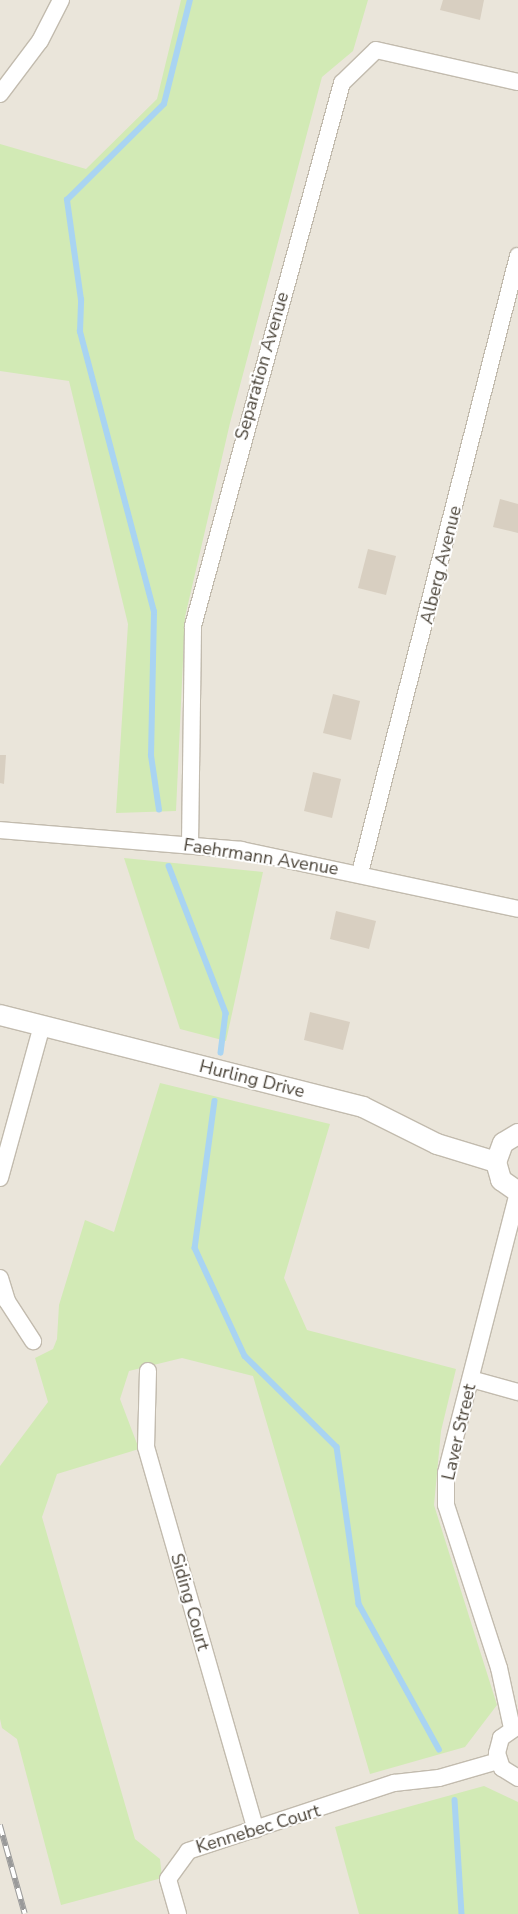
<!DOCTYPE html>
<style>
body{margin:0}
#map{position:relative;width:518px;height:1914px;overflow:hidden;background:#f6f3ec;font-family:"Nunito Sans",sans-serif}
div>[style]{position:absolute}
.residential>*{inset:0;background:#eae5da}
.green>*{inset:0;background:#d2eab5}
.stream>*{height:5.5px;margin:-2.75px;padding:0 2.75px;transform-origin:2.75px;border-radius:2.75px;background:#a9d4f2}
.building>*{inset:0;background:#d8cfc1}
.roads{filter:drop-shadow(1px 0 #c2bbae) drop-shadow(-1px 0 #c2bbae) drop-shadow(0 1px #c2bbae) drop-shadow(0 -1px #c2bbae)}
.minor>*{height:16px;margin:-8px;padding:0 8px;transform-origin:8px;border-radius:8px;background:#fff}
.tertiary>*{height:20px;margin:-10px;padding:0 10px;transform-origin:10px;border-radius:10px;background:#fff}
.rail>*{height:5.5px;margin-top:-2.75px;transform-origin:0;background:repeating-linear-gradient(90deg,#fff 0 11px,#9a9a9a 0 22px);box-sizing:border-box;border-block:1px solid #9a9a9a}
span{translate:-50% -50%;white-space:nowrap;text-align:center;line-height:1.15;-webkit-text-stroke:4px #fff;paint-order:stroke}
.street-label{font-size:18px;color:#4b4439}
</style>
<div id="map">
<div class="residential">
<i style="clip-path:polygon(0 0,518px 0,518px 1914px,0 1914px)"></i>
</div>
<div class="green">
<i style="clip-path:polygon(181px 0,368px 0,353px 51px,322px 77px,230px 423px,185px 617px,176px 811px,116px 813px,128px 624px,69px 381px,0 371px,0 144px,86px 169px,157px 99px)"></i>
<i style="clip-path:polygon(124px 858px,263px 872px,226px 1041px,180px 1029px)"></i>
<i style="clip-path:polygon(160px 1083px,330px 1124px,284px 1278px,307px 1330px,456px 1369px,441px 1431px,434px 1505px,497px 1705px,465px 1747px,370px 1774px,253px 1376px,182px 1358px,129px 1371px,120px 1399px,139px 1449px,57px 1474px,42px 1517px,135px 1839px,160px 1859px,162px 1878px,61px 1905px,17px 1739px,2px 1728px,0 1719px,0 1466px,48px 1402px,35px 1358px,53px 1349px,57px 1339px,59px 1305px,85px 1220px,114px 1232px)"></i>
<i style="clip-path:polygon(484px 1786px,518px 1802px,518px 1914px,359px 1914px,335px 1827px)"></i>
</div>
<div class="stream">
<i style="left:159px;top:810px;width:55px;rotate:-98.4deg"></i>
<i style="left:151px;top:756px;width:144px;rotate:-88.8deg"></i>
<i style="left:154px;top:612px;width:290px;rotate:-104.8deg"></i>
<i style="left:80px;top:332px;width:32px;rotate:-88deg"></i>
<i style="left:81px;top:300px;width:101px;rotate:-98deg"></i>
<i style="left:67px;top:200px;width:136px;rotate:-44.7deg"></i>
<i style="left:164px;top:104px;width:107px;rotate:-76deg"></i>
<i style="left:169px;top:866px;width:158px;rotate:68.8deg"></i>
<i style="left:226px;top:1013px;width:40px;rotate:97.1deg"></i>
<i style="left:215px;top:1101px;width:148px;rotate:97.7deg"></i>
<i style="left:195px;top:1248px;width:119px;rotate:65.2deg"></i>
<i style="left:245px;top:1356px;width:129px;rotate:44.7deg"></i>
<i style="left:337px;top:1447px;width:159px;rotate:82deg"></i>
<i style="left:359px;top:1604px;width:166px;rotate:61.1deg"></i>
<i style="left:455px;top:1800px;width:114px;rotate:86.5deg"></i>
</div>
<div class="building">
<i style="clip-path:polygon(443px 0,484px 0,480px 20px,440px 10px)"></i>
<i style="clip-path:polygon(500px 499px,518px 504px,518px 533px,493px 527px)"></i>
<i style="clip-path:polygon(368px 549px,396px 556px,386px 595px,358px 588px)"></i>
<i style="clip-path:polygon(333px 694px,360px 701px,351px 740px,323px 733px)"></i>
<i style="clip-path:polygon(0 755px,6px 755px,4px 784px,0 783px)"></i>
<i style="clip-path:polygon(313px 772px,341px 779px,332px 818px,304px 811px)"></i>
<i style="clip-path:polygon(336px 911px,376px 921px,369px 949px,330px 939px)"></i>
<i style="clip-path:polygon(310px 1012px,350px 1022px,343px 1050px,304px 1040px)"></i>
</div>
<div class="roads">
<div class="minor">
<i style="left:0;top:94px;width:66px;rotate:-53deg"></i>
<i style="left:40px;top:41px;width:46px;rotate:-62.9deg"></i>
<i style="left:0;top:830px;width:242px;rotate:4.7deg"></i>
<i style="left:241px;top:850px;width:283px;rotate:12deg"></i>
<i style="left:190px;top:844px;width:218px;rotate:-89.2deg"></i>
<i style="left:193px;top:626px;width:563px;rotate:-74.66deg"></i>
<i style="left:342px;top:83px;width:47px;rotate:-44.1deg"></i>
<i style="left:376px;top:50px;width:146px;rotate:12.7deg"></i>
<i style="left:360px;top:873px;width:637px;rotate:-75.64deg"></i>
<i style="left:0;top:1178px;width:158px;rotate:-74.6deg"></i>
<i style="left:0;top:1278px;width:24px;rotate:73deg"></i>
<i style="left:7px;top:1301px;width:48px;rotate:57deg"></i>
<i style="left:148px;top:1371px;width:76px;rotate:91.5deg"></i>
<i style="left:146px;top:1447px;width:398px;rotate:74deg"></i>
<i style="left:471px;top:1379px;width:49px;rotate:15.5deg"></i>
<i style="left:518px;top:1726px;width:21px;rotate:145deg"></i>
<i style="left:501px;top:1738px;width:16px;rotate:105deg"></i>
<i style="left:497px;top:1753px;width:16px;rotate:72deg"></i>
<i style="left:502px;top:1768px;width:19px;rotate:32deg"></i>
<i style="left:512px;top:1728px;width:61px;rotate:-102.2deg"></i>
<i style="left:499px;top:1668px;width:171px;rotate:-108deg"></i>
<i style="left:446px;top:1505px;width:32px;rotate:-90deg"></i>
<i style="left:446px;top:1473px;width:289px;rotate:-75.6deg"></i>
<i style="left:178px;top:1914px;width:36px;rotate:-106deg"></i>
<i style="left:168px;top:1879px;width:34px;rotate:-54deg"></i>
<i style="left:188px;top:1851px;width:217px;rotate:-18.3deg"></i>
<i style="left:394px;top:1783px;width:45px;rotate:-6.3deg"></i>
<i style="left:439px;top:1778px;width:61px;rotate:-16.1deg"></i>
</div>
<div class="tertiary">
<i style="left:0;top:1015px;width:374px;rotate:14.2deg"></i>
<i style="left:363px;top:1107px;width:83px;rotate:26.6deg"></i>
<i style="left:437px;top:1144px;width:62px;rotate:17deg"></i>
<i style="left:518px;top:1134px;width:17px;rotate:149deg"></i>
<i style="left:503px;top:1143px;width:20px;rotate:110deg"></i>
<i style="left:496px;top:1162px;width:19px;rotate:74deg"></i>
<i style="left:501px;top:1180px;width:21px;rotate:35deg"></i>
</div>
</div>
<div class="rail">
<i style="left:0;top:1825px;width:92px;rotate:74.3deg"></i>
</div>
<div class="street-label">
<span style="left:262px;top:366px;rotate:-74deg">Separation Avenue</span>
<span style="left:441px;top:565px;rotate:-76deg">Alberg Avenue</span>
<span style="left:261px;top:857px;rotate:9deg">Faehrmann Avenue</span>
<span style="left:252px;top:1079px;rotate:14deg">Hurling Drive</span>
<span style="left:459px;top:1432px;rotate:-77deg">Laver Street</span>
<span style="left:190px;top:1602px;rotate:74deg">Siding Court</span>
<span style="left:258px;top:1829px;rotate:-17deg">Kennebec Court</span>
</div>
</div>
